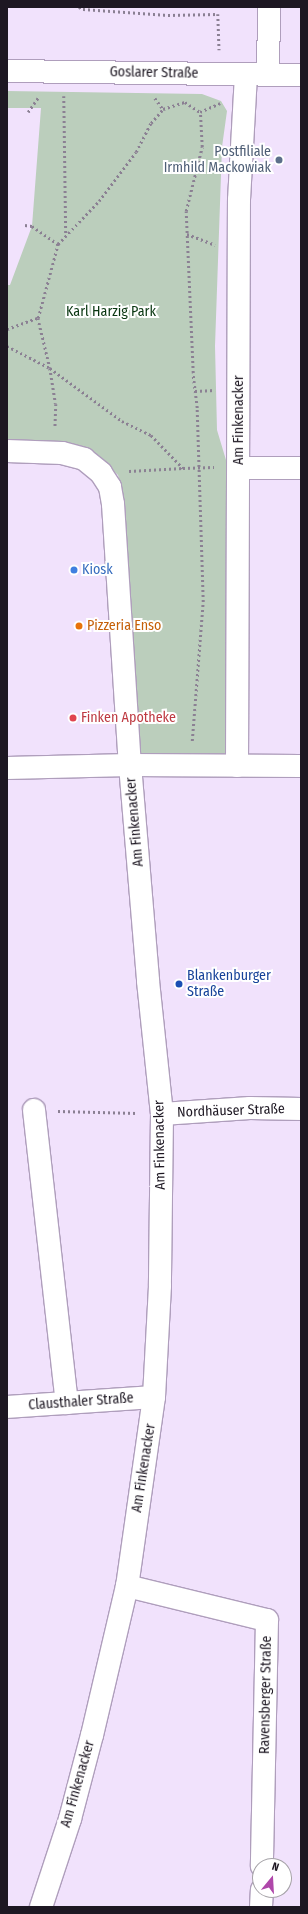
<!DOCTYPE html>
<meta charset="utf-8">
<style>
body{margin:0}
#map{position:relative;width:308px;height:1914px;overflow:hidden;background:#f1e2fc;font-family:"Fira Sans Condensed",sans-serif}
div>[style]{position:absolute}
.green>*{inset:0;background:#bbcebc}
.path>*{height:2.5px;margin-top:-1.25px;transform-origin:0;background:repeating-linear-gradient(90deg,#8b8093 0 2px,transparent 0 5px)}
.roads{filter:drop-shadow(1px 0 #af9ebc) drop-shadow(-1px 0 #af9ebc) drop-shadow(0 1px #af9ebc) drop-shadow(0 -1px #af9ebc)}
.minor>*{height:22px;margin:-11px;padding:0 11px;transform-origin:11px;border-radius:11px;background:#fff}
.dots>*{width:11px;height:11px;translate:-50% -50%;box-sizing:border-box;border:2px solid #fff;border-radius:50%}
span{translate:-50% -50%;white-space:nowrap;text-align:center;line-height:1.15;-webkit-text-stroke:4px #fff;paint-order:stroke}
.street-label{font-size:14px;color:#1d1722}
.service-label{font-size:14px;color:#4e5e75}
.right{translate:-100% -50%;text-align:right}
.park-label{font-size:14px;color:#083610}
.shop-label{font-size:14px;color:#366cbe}
.left{translate:0 -50%;text-align:left}
.food-label{font-size:14px;color:#c56008}
.health-label{font-size:14px;color:#be3a42}
.transit-label{font-size:14px;color:#164399}
.frame{position:absolute;inset:0;border:8px solid #1d1722;pointer-events:none}
.north{position:absolute;left:252px;top:1858px;width:40px;height:40px;box-sizing:border-box;background:#fff;border:1px solid #a5a2a7;border-radius:50%;rotate:18deg;font-size:11px;font-weight:700;line-height:16px;text-align:center;color:#1d1722}
.north::after{content:'';display:block;margin:auto;width:14px;height:18px;background:#af47aa;clip-path:polygon(50% 0,100% 100%,50% 72%,0 100%)}
</style>
<div id="map">
<div class="green">
<i style="clip-path:polygon(7px 91px,202px 94px,221px 101px,227px 111px,222px 147px,215px 346px,217px 430px,229px 470px,231px 755px,137px 755px,125px 504px,118px 475px,91px 451px,7px 442px,7px 285px,10px 285px,32px 226px,41px 108px,7px 108px)"></i>
</div>
<div class="path">
<i style="left:79px;top:7px;width:4px;rotate:27deg"></i>
<i style="left:83px;top:9px;width:85px;rotate:4deg"></i>
<i style="left:168px;top:15px;width:50px;rotate:-1.1deg"></i>
<i style="left:218px;top:14px;width:36px;rotate:88deg"></i>
<i style="left:64px;top:96px;width:139px;rotate:89.2deg"></i>
<i style="left:155px;top:98px;width:14px;rotate:54deg"></i>
<i style="left:28px;top:112px;width:19px;rotate:-55deg"></i>
<i style="left:25px;top:225px;width:7px;rotate:8deg"></i>
<i style="left:32px;top:226px;width:32px;rotate:35deg"></i>
<i style="left:187px;top:234px;width:30px;rotate:21deg"></i>
<i style="left:38px;top:318px;width:51px;rotate:76.5deg"></i>
<i style="left:50px;top:368px;width:36px;rotate:81deg"></i>
<i style="left:56px;top:404px;width:24px;rotate:92deg"></i>
<i style="left:7px;top:329px;width:33px;rotate:-20deg"></i>
<i style="left:38px;top:318px;width:77px;rotate:-74.9deg"></i>
<i style="left:58px;top:244px;width:59px;rotate:-46.4deg"></i>
<i style="left:99px;top:201px;width:61px;rotate:-52.9deg"></i>
<i style="left:136px;top:152px;width:33px;rotate:-63deg"></i>
<i style="left:151px;top:123px;width:18px;rotate:-49deg"></i>
<i style="left:163px;top:109px;width:23px;rotate:-18deg"></i>
<i style="left:185px;top:102px;width:18px;rotate:34deg"></i>
<i style="left:7px;top:346px;width:48px;rotate:27.1deg"></i>
<i style="left:50px;top:368px;width:89px;rotate:36.4deg"></i>
<i style="left:122px;top:421px;width:32px;rotate:26deg"></i>
<i style="left:151px;top:435px;width:46px;rotate:45.9deg"></i>
<i style="left:183px;top:468px;width:31px;rotate:-2deg"></i>
<i style="left:195px;top:391px;width:20px;rotate:-3deg"></i>
<i style="left:129px;top:471px;width:54px;rotate:-3.2deg"></i>
<i style="left:192px;top:741px;width:139px;rotate:-85.5deg"></i>
<i style="left:203px;top:602px;width:194px;rotate:-91.8deg"></i>
<i style="left:197px;top:408px;width:35px;rotate:-97deg"></i>
<i style="left:193px;top:373px;width:162px;rotate:-92.5deg"></i>
<i style="left:186px;top:211px;width:66px;rotate:-76deg"></i>
<i style="left:202px;top:147px;width:35px;rotate:-93deg"></i>
<i style="left:200px;top:112px;width:22px;rotate:-24deg"></i>
<i style="left:58px;top:1111px;width:79px;rotate:1.5deg"></i>
</div>
<div class="roads">
<div class="minor">
<i style="left:7px;top:71px;width:294px;rotate:0.8deg"></i>
<i style="left:268px;top:74px;width:67px;rotate:-89.1deg"></i>
<i style="left:7px;top:451px;width:55px;rotate:2.1deg"></i>
<i style="left:62px;top:453px;width:23px;rotate:15deg"></i>
<i style="left:84px;top:459px;width:22px;rotate:39deg"></i>
<i style="left:101px;top:473px;width:17px;rotate:57deg"></i>
<i style="left:110px;top:487px;width:17px;rotate:80deg"></i>
<i style="left:113px;top:504px;width:262px;rotate:86.3deg"></i>
<i style="left:130px;top:765px;width:217px;rotate:85.2deg"></i>
<i style="left:148px;top:981px;width:134px;rotate:84deg"></i>
<i style="left:162px;top:1114px;width:172px;rotate:90.7deg"></i>
<i style="left:160px;top:1286px;width:111px;rotate:93.1deg"></i>
<i style="left:154px;top:1397px;width:191px;rotate:98.1deg"></i>
<i style="left:127px;top:1586px;width:153px;rotate:103.2deg"></i>
<i style="left:92px;top:1735px;width:87px;rotate:104.7deg"></i>
<i style="left:70px;top:1819px;width:93px;rotate:108.2deg"></i>
<i style="left:239px;top:468px;width:62px"></i>
<i style="left:237px;top:766px;width:566px;rotate:-89.8deg"></i>
<i style="left:239px;top:200px;width:126px;rotate:-86.8deg"></i>
<i style="left:7px;top:768px;width:123px;rotate:-1.4deg"></i>
<i style="left:130px;top:765px;width:171px;rotate:0.3deg"></i>
<i style="left:34px;top:1110px;width:295px;rotate:83.6deg"></i>
<i style="left:162px;top:1114px;width:88px;rotate:-3.9deg"></i>
<i style="left:250px;top:1108px;width:51px;rotate:1.1deg"></i>
<i style="left:7px;top:1407px;width:147px;rotate:-3.9deg"></i>
<i style="left:127px;top:1586px;width:144px;rotate:13.7deg"></i>
<i style="left:267px;top:1620px;width:246px;rotate:91.2deg"></i>
<i style="left:261px;top:1907px;width:17px;rotate:-87deg"></i>
</div>
</div>
<div class="dots">
<i style="left:279px;top:160px;background:#5c6f8a"></i>
<i style="left:74px;top:570px;background:#3f7fe0"></i>
<i style="left:79px;top:626px;background:#e8710a"></i>
<i style="left:73px;top:718px;background:#e0444e"></i>
<i style="left:179px;top:984px;background:#1a4fb4"></i>
</div>
<div class="street-label">
<span style="left:154px;top:73px;rotate:1deg">Goslarer Straße</span>
<span style="left:239px;top:420px;rotate:-90deg">Am Finkenacker</span>
<span style="left:135px;top:822px;rotate:-95deg">Am Finkenacker</span>
<span style="left:231px;top:1111px;rotate:-2deg">Nordhäuser Straße</span>
<span style="left:160px;top:1145px;rotate:-91deg">Am Finkenacker</span>
<span style="left:81px;top:1402px;rotate:-4deg">Clausthaler Straße</span>
<span style="left:144px;top:1468px;rotate:-81deg">Am Finkenacker</span>
<span style="left:266px;top:1695px;rotate:-89deg">Ravensberger Straße</span>
<span style="left:78px;top:1784px;rotate:-74deg">Am Finkenacker</span>
</div>
<div class="service-label">
<span class="right" style="left:271px;top:160px">Postfiliale<br>Irmhild Mackowiak</span>
</div>
<div class="park-label">
<span style="left:111px;top:312px">Karl Harzig Park</span>
</div>
<div class="shop-label">
<span class="left" style="left:82px;top:570px">Kiosk</span>
</div>
<div class="food-label">
<span class="left" style="left:87px;top:626px">Pizzeria Enso</span>
</div>
<div class="health-label">
<span class="left" style="left:81px;top:718px">Finken Apotheke</span>
</div>
<div class="transit-label">
<span class="left" style="left:187px;top:984px">Blankenburger<br>Straße</span>
</div>
<div class="frame"></div>
<div class="north">N</div>
</div>
